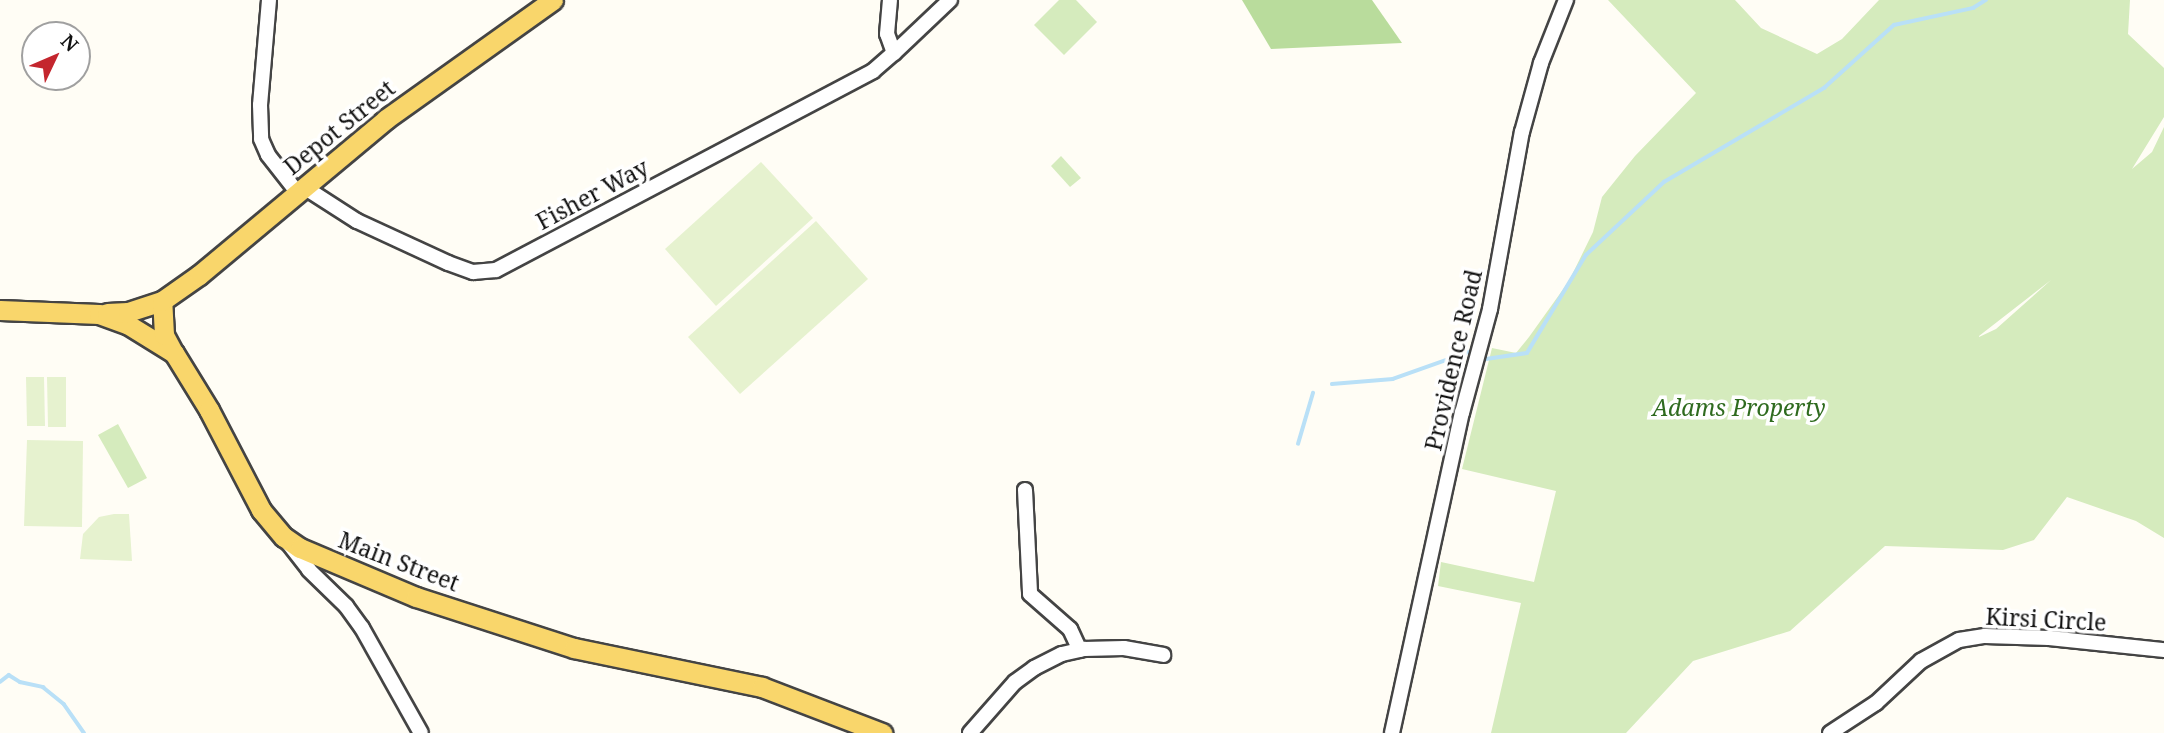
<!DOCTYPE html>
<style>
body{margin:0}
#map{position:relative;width:2164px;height:733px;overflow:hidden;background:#fffdf5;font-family:"Noto Serif",serif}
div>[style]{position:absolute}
.green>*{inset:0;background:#d5ebbd}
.forest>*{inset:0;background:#b9dc9c}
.pitch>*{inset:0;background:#e6f2cf}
.stream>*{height:3.5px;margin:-1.75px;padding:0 1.75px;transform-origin:1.75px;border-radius:1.75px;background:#b9e0f7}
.roads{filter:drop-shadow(2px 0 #444) drop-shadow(-2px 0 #444) drop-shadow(0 2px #444) drop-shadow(0 -2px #444)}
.minor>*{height:14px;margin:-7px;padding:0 7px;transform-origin:7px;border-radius:7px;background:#fff}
.major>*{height:19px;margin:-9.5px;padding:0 9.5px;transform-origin:9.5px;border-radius:9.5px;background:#f9d66b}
span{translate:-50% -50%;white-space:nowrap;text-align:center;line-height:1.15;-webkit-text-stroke:7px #fff;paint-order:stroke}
.street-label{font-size:23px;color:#111}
.park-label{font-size:23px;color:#2f6b1f;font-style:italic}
.north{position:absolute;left:21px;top:21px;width:70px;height:70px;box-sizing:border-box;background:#fff;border:2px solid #a0a0a0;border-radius:50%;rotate:46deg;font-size:19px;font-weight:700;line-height:28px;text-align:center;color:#111}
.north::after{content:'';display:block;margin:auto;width:24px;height:32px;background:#c4262e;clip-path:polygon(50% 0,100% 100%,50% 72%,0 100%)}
</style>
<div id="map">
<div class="green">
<i style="clip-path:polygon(1059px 0,1076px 0,1097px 22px,1064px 55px,1034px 25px)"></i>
<i style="clip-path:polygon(evenodd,1608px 0,1735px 0,1761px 28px,1817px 54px,1842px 39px,1879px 0,2130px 0,2128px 34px,2164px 68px,2164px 117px,2132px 169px,2152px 152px,2164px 127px,2164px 538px,2136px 521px,2067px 497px,2034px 540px,2003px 550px,1885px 546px,1790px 631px,1693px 661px,1626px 733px,1491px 733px,1521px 603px,1438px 586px,1441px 562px,1534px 582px,1556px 491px,1462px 469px,1492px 348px,1516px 353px,1529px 337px,1569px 281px,1593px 232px,1602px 197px,1635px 156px,1696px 93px,1608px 0,2051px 280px,1996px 329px,1979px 337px,1979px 336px,2051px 280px)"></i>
<i style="clip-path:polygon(1061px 156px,1081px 178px,1070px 187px,1051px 166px)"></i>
<i style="clip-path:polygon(118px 424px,147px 478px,128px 488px,98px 435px)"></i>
</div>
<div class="forest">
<i style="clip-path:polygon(1242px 0,1372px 0,1402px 43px,1271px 49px)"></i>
</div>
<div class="pitch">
<i style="clip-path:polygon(761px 162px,813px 218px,716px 306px,665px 249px)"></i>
<i style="clip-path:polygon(816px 221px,868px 279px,740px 394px,688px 337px)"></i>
<i style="clip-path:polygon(26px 377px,44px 377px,45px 426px,27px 426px)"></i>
<i style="clip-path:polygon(47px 377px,66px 377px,66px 427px,48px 427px)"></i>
<i style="clip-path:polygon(27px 440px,83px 441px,82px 527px,24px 526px)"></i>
<i style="clip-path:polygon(114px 514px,129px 514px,132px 561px,80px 559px,83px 534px,99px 517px)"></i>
</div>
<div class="stream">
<i style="left:1486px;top:359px;width:41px;rotate:-8.3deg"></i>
<i style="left:1527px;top:353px;width:114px;rotate:-59deg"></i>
<i style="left:1586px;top:255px;width:107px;rotate:-43.1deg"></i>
<i style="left:1664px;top:182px;width:186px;rotate:-30.4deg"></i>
<i style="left:1824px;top:88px;width:94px;rotate:-42deg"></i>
<i style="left:1894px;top:25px;width:81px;rotate:-12.1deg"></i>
<i style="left:1973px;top:8px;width:15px;rotate:-32deg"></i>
<i style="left:1332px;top:384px;width:61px;rotate:-4.7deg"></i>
<i style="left:1393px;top:379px;width:81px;rotate:-19.6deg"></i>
<i style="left:1298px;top:444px;width:53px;rotate:-73.6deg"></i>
<i style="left:0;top:682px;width:11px;rotate:-38deg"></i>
<i style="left:9px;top:675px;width:13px;rotate:32deg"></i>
<i style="left:20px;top:682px;width:24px;rotate:12deg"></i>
<i style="left:43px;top:687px;width:27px;rotate:39deg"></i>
<i style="left:64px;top:704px;width:35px;rotate:55deg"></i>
</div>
<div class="roads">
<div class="minor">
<i style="left:269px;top:0;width:105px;rotate:94.9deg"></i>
<i style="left:260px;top:105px;width:34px;rotate:88deg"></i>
<i style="left:261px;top:139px;width:17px;rotate:66deg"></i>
<i style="left:268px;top:155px;width:47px;rotate:51.9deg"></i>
<i style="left:894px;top:53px;width:77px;rotate:-43.4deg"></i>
<i style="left:304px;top:187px;width:63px;rotate:32.7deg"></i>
<i style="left:357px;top:221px;width:100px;rotate:24.8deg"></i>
<i style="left:448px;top:263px;width:27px;rotate:20deg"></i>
<i style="left:473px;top:272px;width:23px;rotate:-5deg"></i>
<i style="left:496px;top:270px;width:426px;rotate:-27.8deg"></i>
<i style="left:873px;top:71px;width:28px;rotate:-41deg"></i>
<i style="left:894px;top:53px;width:20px;rotate:-110deg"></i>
<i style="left:887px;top:34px;width:34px;rotate:-85deg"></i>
<i style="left:1025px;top:490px;width:104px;rotate:87.2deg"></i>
<i style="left:1030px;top:594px;width:53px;rotate:41.2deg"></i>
<i style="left:1070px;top:629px;width:23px;rotate:65deg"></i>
<i style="left:289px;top:544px;width:33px;rotate:52deg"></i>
<i style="left:309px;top:570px;width:52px;rotate:44.2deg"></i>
<i style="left:346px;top:606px;width:27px;rotate:54deg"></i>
<i style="left:362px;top:628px;width:120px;rotate:60.7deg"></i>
<i style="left:970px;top:733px;width:68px;rotate:-48.6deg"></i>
<i style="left:1015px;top:682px;width:24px;rotate:-36deg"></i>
<i style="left:1034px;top:668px;width:31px;rotate:-27deg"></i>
<i style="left:1062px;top:654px;width:23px;rotate:-13deg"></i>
<i style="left:1084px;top:649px;width:40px;rotate:-1.4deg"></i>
<i style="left:1124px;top:648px;width:40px;rotate:10deg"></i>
<i style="left:1392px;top:733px;width:328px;rotate:-77.7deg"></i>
<i style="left:1462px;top:413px;width:108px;rotate:-74.9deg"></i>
<i style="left:1490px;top:309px;width:180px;rotate:-79.8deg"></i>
<i style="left:1522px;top:132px;width:72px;rotate:-74.6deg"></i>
<i style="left:1541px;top:63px;width:68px;rotate:-68.4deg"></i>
<i style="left:1830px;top:733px;width:55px;rotate:-33.1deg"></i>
<i style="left:1876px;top:703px;width:62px;rotate:-43deg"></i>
<i style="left:1921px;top:661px;width:43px;rotate:-28.9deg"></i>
<i style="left:1959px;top:640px;width:26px;rotate:-9deg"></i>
<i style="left:1985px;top:636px;width:64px;rotate:1.8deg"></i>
<i style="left:2049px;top:638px;width:116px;rotate:6deg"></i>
</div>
<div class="major">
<i style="left:0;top:310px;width:99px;rotate:2.3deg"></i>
<i style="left:99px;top:314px;width:30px;rotate:20deg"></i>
<i style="left:127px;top:324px;width:55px;rotate:31.7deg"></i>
<i style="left:174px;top:353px;width:67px;rotate:58.4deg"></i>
<i style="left:209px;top:410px;width:113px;rotate:62.5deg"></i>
<i style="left:261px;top:510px;width:35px;rotate:50deg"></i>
<i style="left:284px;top:537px;width:19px;rotate:35deg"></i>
<i style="left:300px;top:548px;width:126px;rotate:22.9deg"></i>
<i style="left:416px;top:597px;width:166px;rotate:17.9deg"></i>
<i style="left:574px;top:648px;width:192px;rotate:11.7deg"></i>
<i style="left:762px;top:687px;width:129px;rotate:21deg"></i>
<i style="left:107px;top:313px;width:21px;rotate:-3deg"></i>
<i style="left:128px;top:312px;width:36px;rotate:-18deg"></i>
<i style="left:173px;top:352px;width:19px;rotate:-118deg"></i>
<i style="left:164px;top:335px;width:34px;rotate:-93deg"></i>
<i style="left:162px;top:301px;width:45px;rotate:-35.1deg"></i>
<i style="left:199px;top:275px;width:244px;rotate:-39.8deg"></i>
<i style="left:386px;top:119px;width:205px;rotate:-35.5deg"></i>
</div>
</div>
<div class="street-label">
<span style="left:339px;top:127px;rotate:-39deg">Depot Street</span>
<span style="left:592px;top:194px;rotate:-28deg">Fisher Way</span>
<span style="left:1453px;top:360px;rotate:-77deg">Providence Road</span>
<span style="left:399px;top:561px;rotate:21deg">Main Street</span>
<span style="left:2046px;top:619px;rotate:3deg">Kirsi Circle</span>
</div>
<div class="park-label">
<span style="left:1739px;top:407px">Adams Property</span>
</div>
<div class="north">N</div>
</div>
